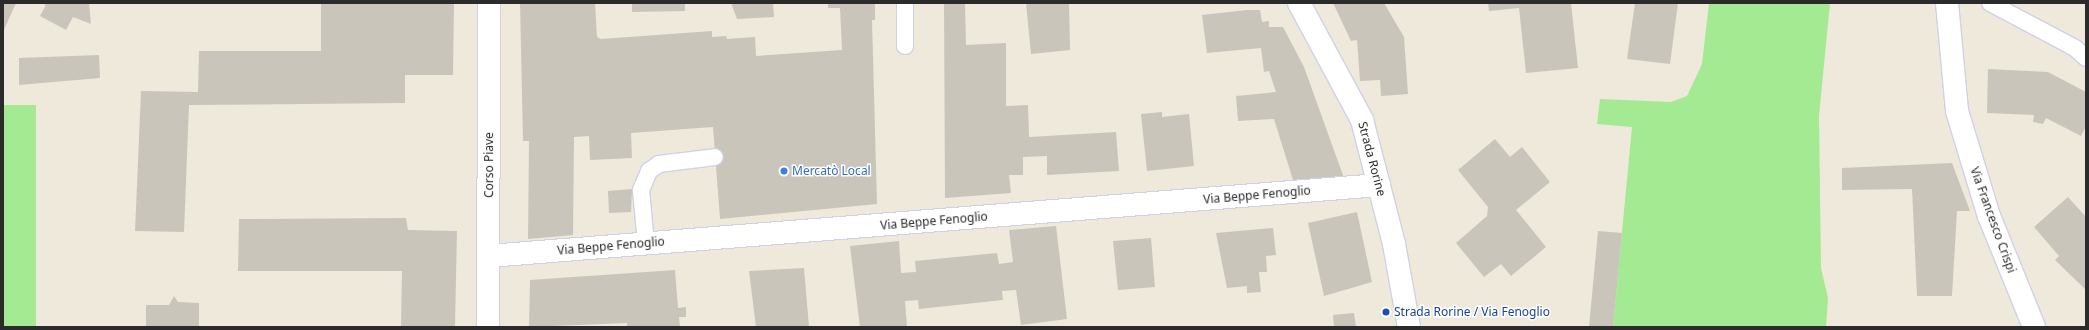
<!DOCTYPE html>
<meta charset="utf-8">
<style>
body{margin:0}
#map{position:relative;width:2089px;height:330px;overflow:hidden;background:#eee9db;font-family:"Noto Sans",sans-serif}
div>[style]{position:absolute}
.green>*{inset:0;background:#a3ea92}
.building>*{inset:0;background:#c9c5bb}
.roads{filter:drop-shadow(1px 0 #d0d1e5) drop-shadow(-1px 0 #d0d1e5) drop-shadow(0 1px #d0d1e5) drop-shadow(0 -1px #d0d1e5)}
.lane>*{height:16px;margin:-8px;padding:0 8px;transform-origin:8px;border-radius:8px;background:#fff}
.street>*{height:22px;margin:-11px;padding:0 11px;transform-origin:11px;border-radius:11px;background:#fff}
.dots>*{width:11px;height:11px;translate:-50% -50%;box-sizing:border-box;border:2px solid #fff;border-radius:50%}
span{translate:-50% -50%;white-space:nowrap;text-align:center;line-height:1.15;-webkit-text-stroke:3px #fff;paint-order:stroke}
.street-label{font-size:12px;color:#2b2b2b}
.shop-label{font-size:12px;color:#366cbe}
.left{translate:0 -50%;text-align:left}
.transit-label{font-size:12px;color:#164399}
.frame{position:absolute;inset:0;border:4px solid #2b2b2b;pointer-events:none}
</style>
<div id="map">
<div class="green">
<i style="clip-path:polygon(1709px 3px,1830px 3px,1819px 116px,1821px 268px,1828px 298px,1826px 327px,1613px 327px,1632px 127px,1597px 124px,1600px 99px,1671px 102px,1687px 96px,1702px 64px)"></i>
<i style="clip-path:polygon(3px 105px,36px 105px,36px 327px,3px 327px)"></i>
</div>
<div class="building">
<i style="clip-path:polygon(3px 3px,16px 3px,3px 32px)"></i>
<i style="clip-path:polygon(41px 3px,89px 3px,91px 24px,73px 17px,66px 30px,40px 16px,46px 5px)"></i>
<i style="clip-path:polygon(321px 3px,454px 3px,453px 75px,405px 75px,405px 103px,189px 105px,184px 232px,135px 231px,141px 91px,198px 92px,199px 51px,321px 51px)"></i>
<i style="clip-path:polygon(520px 3px,595px 3px,597px 37px,601px 39px,712px 31px,712px 37px,726px 36px,727px 39px,755px 37px,756px 56px,842px 50px,840px 8px,828px 8px,828px 3px,875px 3px,875px 20px,872px 20px,877px 204px,720px 219px,713px 127px,631px 133px,632px 158px,590px 160px,589px 136px,574px 137px,573px 235px,528px 239px,529px 141px,523px 141px)"></i>
<i style="clip-path:polygon(632px 3px,685px 3px,685px 11px,632px 12px)"></i>
<i style="clip-path:polygon(731px 3px,773px 3px,774px 17px,737px 19px)"></i>
<i style="clip-path:polygon(944px 3px,965px 3px,966px 45px,1006px 43px,1006px 106px,1028px 105px,1029px 137px,1116px 132px,1119px 171px,1047px 175px,1047px 156px,1023px 157px,1023px 175px,1009px 175px,1011px 193px,945px 198px)"></i>
<i style="clip-path:polygon(1026px 3px,1069px 3px,1070px 50px,1031px 54px)"></i>
<i style="clip-path:polygon(1333px 3px,1384px 3px,1404px 37px,1408px 94px,1381px 96px,1380px 80px,1360px 81px,1357px 40px,1351px 41px)"></i>
<i style="clip-path:polygon(1488px 3px,1571px 3px,1578px 68px,1526px 73px,1519px 8px,1489px 11px)"></i>
<i style="clip-path:polygon(1635px 3px,1678px 3px,1670px 64px,1627px 59px)"></i>
<i style="clip-path:polygon(1247px 10px,1260px 10px,1262px 22px,1269px 21px,1269px 27px,1283px 27px,1304px 67px,1344px 178px,1293px 180px,1274px 119px,1238px 121px,1236px 96px,1276px 92px,1269px 71px,1264px 72px,1261px 48px,1207px 53px,1202px 15px)"></i>
<i style="clip-path:polygon(99px 55px,100px 78px,19px 85px,19px 58px)"></i>
<i style="clip-path:polygon(1988px 69px,2048px 72px,2086px 92px,2086px 126px,2081px 136px,2046px 118px,2043px 124px,2033px 122px,2034px 115px,1987px 113px)"></i>
<i style="clip-path:polygon(1162px 112px,1162px 117px,1189px 114px,1194px 166px,1147px 171px,1141px 114px)"></i>
<i style="clip-path:polygon(1495px 139px,1510px 157px,1522px 147px,1550px 182px,1516px 210px,1546px 247px,1511px 276px,1501px 264px,1484px 277px,1456px 243px,1487px 216px,1488px 207px,1458px 170px)"></i>
<i style="clip-path:polygon(1952px 163px,1970px 211px,1957px 211px,1952px 296px,1917px 296px,1912px 189px,1842px 190px,1842px 168px)"></i>
<i style="clip-path:polygon(632px 189px,631px 212px,609px 213px,608px 191px)"></i>
<i style="clip-path:polygon(2068px 197px,2086px 217px,2086px 290px,2055px 260px,2059px 256px,2034px 227px)"></i>
<i style="clip-path:polygon(1357px 212px,1372px 282px,1324px 296px,1308px 223px)"></i>
<i style="clip-path:polygon(406px 218px,408px 230px,457px 231px,455px 327px,401px 327px,402px 271px,238px 271px,239px 219px)"></i>
<i style="clip-path:polygon(1056px 226px,1067px 319px,1021px 325px,1016px 290px,1002px 291px,1003px 300px,919px 309px,918px 300px,905px 301px,907px 327px,860px 327px,850px 246px,899px 241px,901px 273px,916px 272px,915px 261px,997px 253px,999px 264px,1013px 262px,1009px 230px)"></i>
<i style="clip-path:polygon(1273px 228px,1276px 255px,1266px 256px,1267px 272px,1259px 272px,1261px 292px,1247px 293px,1247px 286px,1227px 288px,1216px 233px)"></i>
<i style="clip-path:polygon(1598px 231px,1622px 233px,1613px 327px,1589px 327px)"></i>
<i style="clip-path:polygon(1151px 238px,1155px 287px,1118px 290px,1113px 241px)"></i>
<i style="clip-path:polygon(804px 268px,809px 327px,756px 327px,749px 271px)"></i>
<i style="clip-path:polygon(675px 270px,678px 308px,686px 307px,686px 317px,679px 317px,680px 327px,627px 327px,627px 323px,529px 327px,530px 280px)"></i>
<i style="clip-path:polygon(174px 296px,178px 302px,199px 303px,199px 327px,146px 327px,146px 305px,169px 305px)"></i>
<i style="clip-path:polygon(1354px 313px,1356px 327px,1334px 327px,1333px 315px)"></i>
</div>
<div class="roads">
<div class="lane">
<i style="left:905px;top:3px;width:43px;rotate:90deg"></i>
<i style="left:1990px;top:3px;width:96px;rotate:27.9deg"></i>
<i style="left:2075px;top:48px;width:15px;rotate:42deg"></i>
<i style="left:646px;top:244px;width:54px;rotate:-95.3deg"></i>
<i style="left:641px;top:190px;width:21px;rotate:-67deg"></i>
<i style="left:649px;top:171px;width:12px;rotate:-35deg"></i>
<i style="left:659px;top:164px;width:56px;rotate:-7.1deg"></i>
</div>
<div class="street">
<i style="left:1299px;top:3px;width:133px;rotate:61.7deg"></i>
<i style="left:1362px;top:120px;width:128px;rotate:75.5deg"></i>
<i style="left:1394px;top:244px;width:84px;rotate:79.8deg"></i>
<i style="left:1947px;top:3px;width:108px;rotate:84.7deg"></i>
<i style="left:1957px;top:111px;width:110px;rotate:73.1deg"></i>
<i style="left:1989px;top:216px;width:120px;rotate:67.9deg"></i>
<i style="left:489px;top:256px;width:893px;rotate:-4.56deg"></i>
<i style="left:488px;top:327px;width:324px;rotate:-89.8deg"></i>
</div>
</div>
<div class="dots">
<i style="left:784px;top:171px;background:#3f7fe0"></i>
<i style="left:1386px;top:312px;background:#1a4fb4"></i>
</div>
<div class="street-label">
<span style="left:1372px;top:159px;rotate:75deg">Strada Rorine</span>
<span style="left:489px;top:165px;rotate:-90deg">Corso Piave</span>
<span style="left:1257px;top:195px;rotate:-5deg">Via Beppe Fenoglio</span>
<span style="left:1993px;top:220px;rotate:70deg">Via Francesco Crispi</span>
<span style="left:934px;top:221px;rotate:-5deg">Via Beppe Fenoglio</span>
<span style="left:611px;top:246px;rotate:-5deg">Via Beppe Fenoglio</span>
</div>
<div class="shop-label">
<span class="left" style="left:792px;top:171px">Mercatò Local</span>
</div>
<div class="transit-label">
<span class="left" style="left:1394px;top:312px">Strada Rorine / Via Fenoglio</span>
</div>
<div class="frame"></div>
</div>
